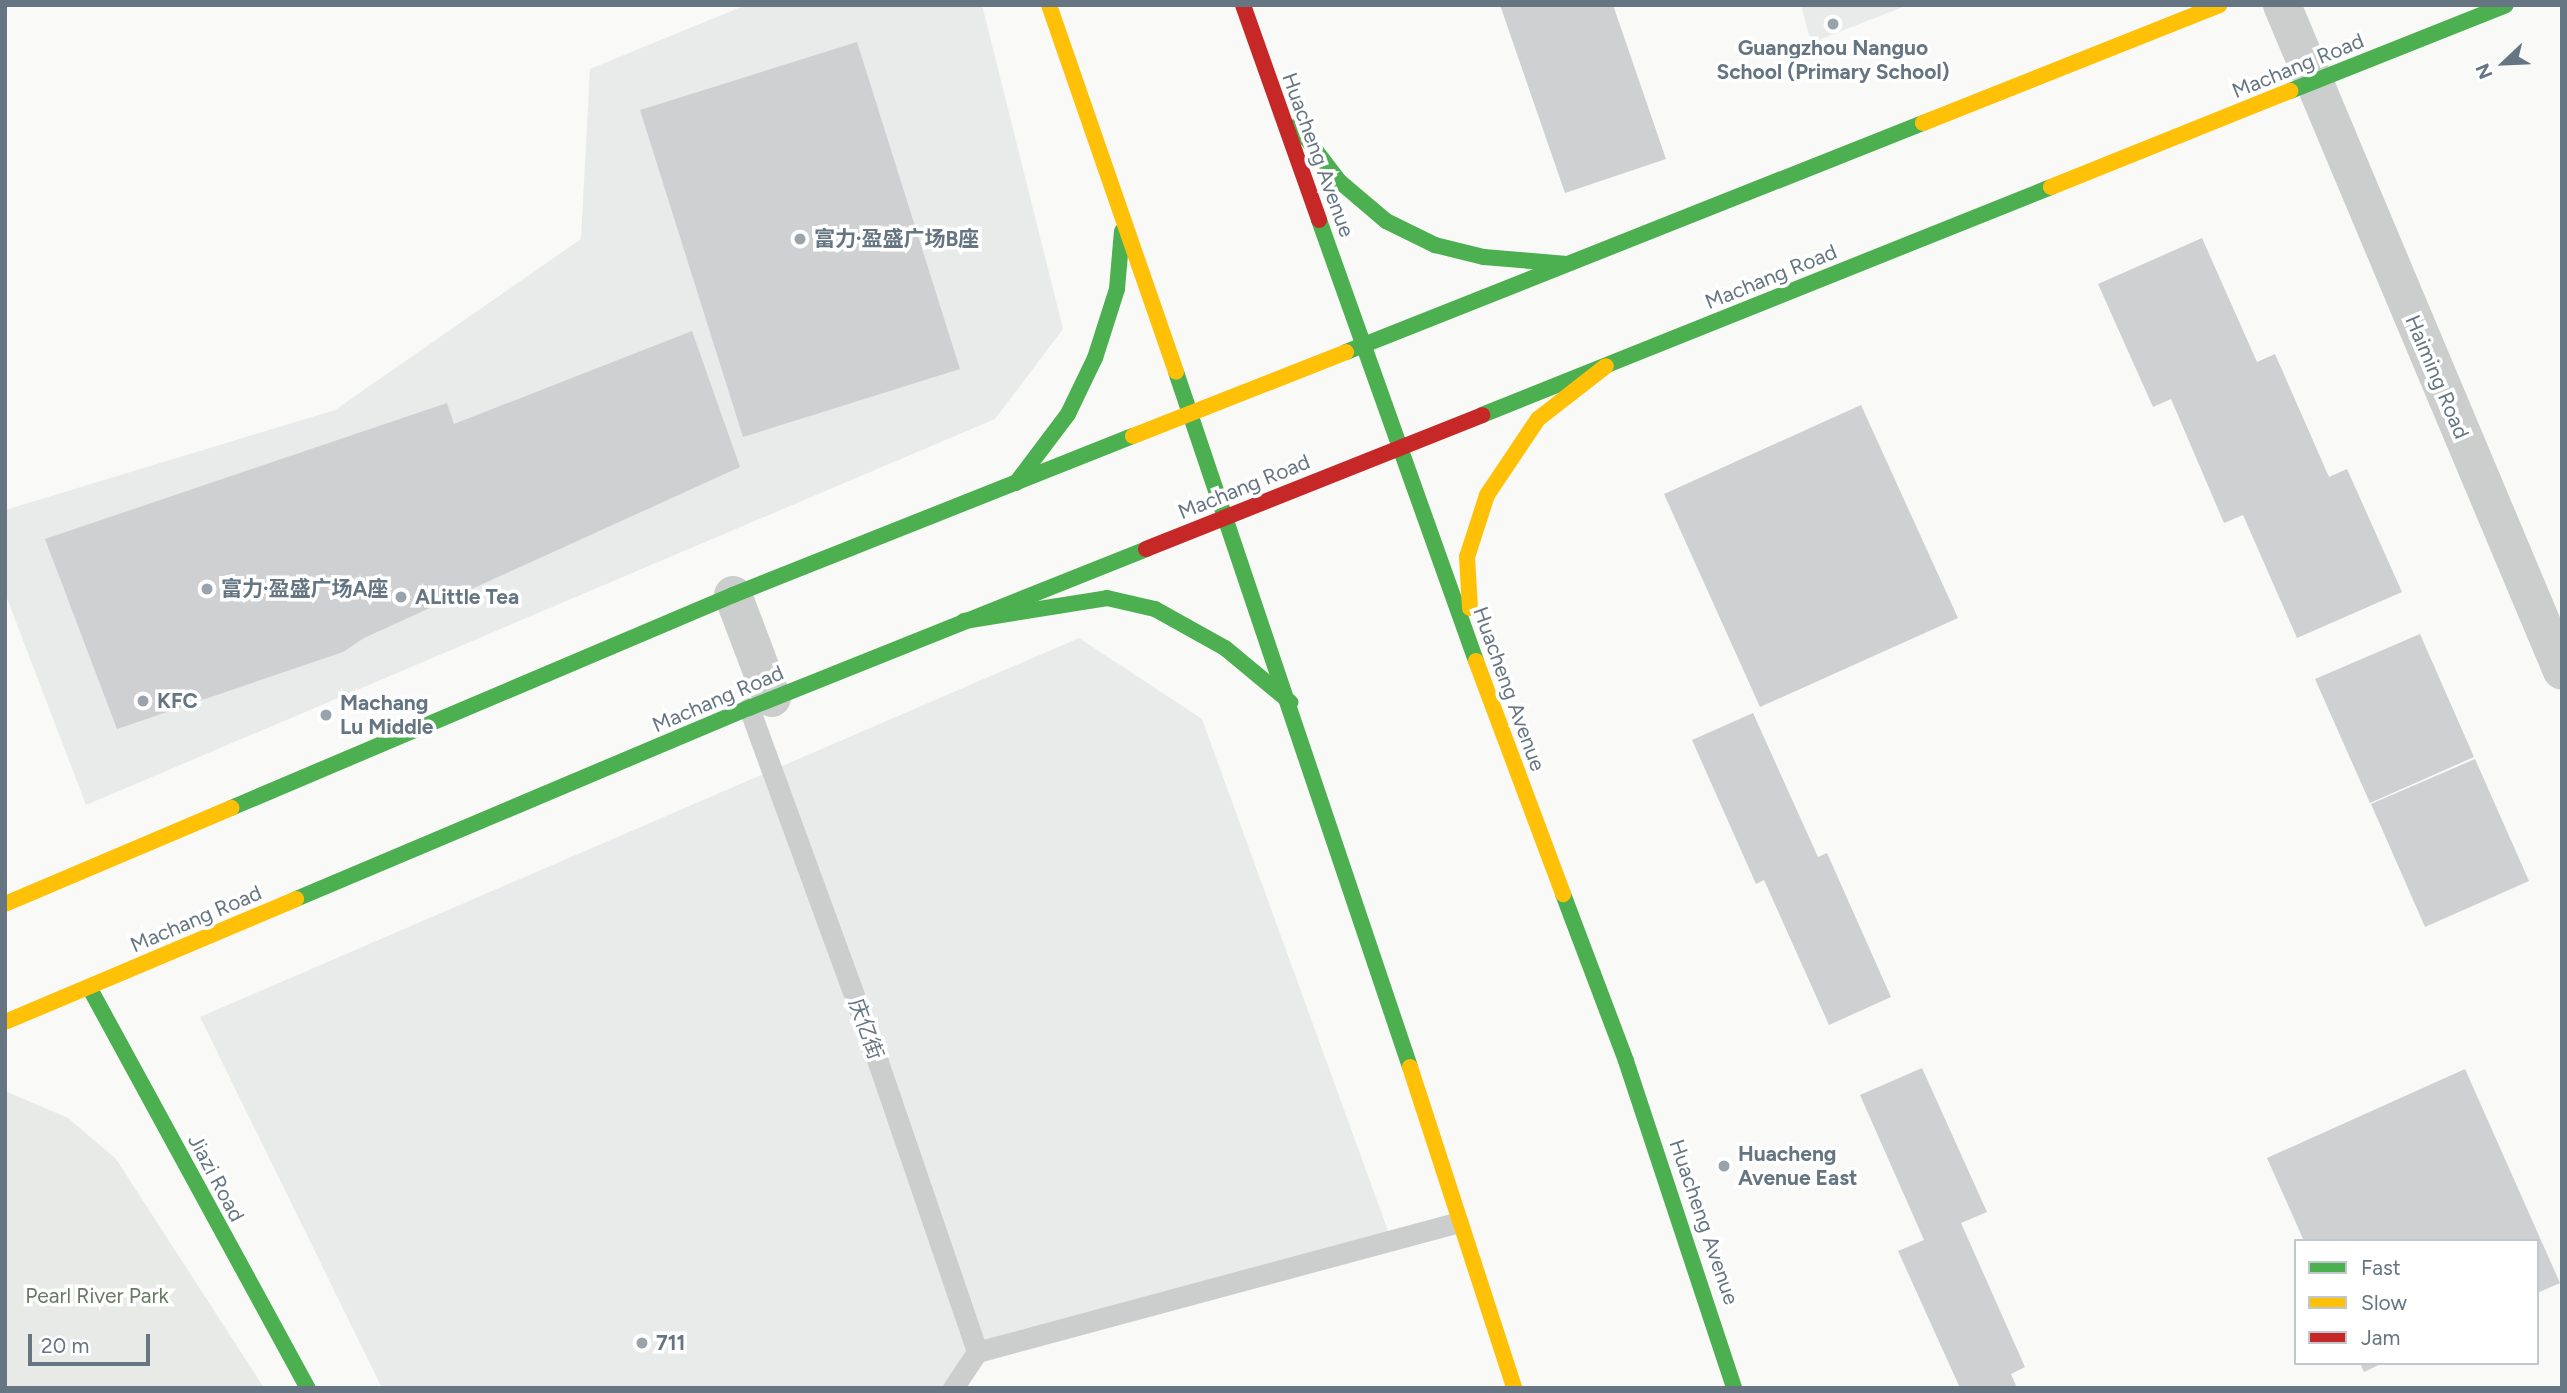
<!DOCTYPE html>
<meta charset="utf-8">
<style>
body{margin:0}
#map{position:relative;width:2567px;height:1393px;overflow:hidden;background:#f9f9f8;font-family:Figtree,"Noto Sans SC",sans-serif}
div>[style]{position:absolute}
.built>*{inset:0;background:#e9eaea}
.green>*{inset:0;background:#e7eae6}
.building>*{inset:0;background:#cfd0d2}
.lane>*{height:21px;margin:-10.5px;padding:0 10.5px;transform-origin:10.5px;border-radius:10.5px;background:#cccece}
.street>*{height:38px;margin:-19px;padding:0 19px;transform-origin:19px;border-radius:19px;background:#cccece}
.fast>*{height:16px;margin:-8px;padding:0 8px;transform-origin:8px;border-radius:8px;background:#4caf50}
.slow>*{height:16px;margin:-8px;padding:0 8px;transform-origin:8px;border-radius:8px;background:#ffc107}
.jam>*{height:16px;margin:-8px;padding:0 8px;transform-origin:8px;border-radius:8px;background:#c62828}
.dots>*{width:19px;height:19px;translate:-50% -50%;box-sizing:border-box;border:4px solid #fff;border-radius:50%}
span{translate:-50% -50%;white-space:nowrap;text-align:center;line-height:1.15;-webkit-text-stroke:7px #fff;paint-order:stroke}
.poi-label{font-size:21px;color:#657582;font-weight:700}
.left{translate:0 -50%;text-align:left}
.street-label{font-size:21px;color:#657582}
.park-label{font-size:21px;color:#687a64}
.frame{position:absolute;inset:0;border:7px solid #657582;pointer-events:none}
.legend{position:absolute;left:2294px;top:1239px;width:245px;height:126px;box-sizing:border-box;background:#fff;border:2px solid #c1c8cd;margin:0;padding:9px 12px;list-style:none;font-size:21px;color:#657582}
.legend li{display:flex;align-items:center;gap:14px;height:35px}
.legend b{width:35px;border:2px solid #c1c8cd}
.north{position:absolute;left:2469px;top:28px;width:70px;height:70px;-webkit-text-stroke:5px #fff;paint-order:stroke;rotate:247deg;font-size:19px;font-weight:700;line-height:28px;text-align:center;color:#657582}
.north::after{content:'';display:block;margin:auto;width:24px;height:32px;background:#657582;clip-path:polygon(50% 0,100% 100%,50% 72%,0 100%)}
.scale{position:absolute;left:28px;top:1334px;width:122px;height:32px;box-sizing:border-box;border:4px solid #657582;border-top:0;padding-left:9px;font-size:21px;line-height:24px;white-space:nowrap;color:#657582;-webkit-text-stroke:5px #fff;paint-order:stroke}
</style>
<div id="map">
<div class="built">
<i style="clip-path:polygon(746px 5px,982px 5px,1063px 329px,995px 419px,86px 805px,5px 593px,5px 510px,335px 410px,581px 239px,590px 69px)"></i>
<i style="clip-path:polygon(1801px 5px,1908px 5px,1811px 43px)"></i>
<i style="clip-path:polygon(1079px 638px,1202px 719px,1391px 1239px,977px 1352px,953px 1388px,382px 1388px,200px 1017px)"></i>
</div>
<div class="green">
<i style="clip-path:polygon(5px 1091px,68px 1118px,116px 1159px,264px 1388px,5px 1388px)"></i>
</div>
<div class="building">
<i style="clip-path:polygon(1500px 5px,1613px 5px,1666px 159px,1565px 193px)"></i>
<i style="clip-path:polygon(857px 42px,960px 369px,743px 437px,640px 110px)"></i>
<i style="clip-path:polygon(2202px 238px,2257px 362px,2275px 354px,2329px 477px,2347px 469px,2402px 592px,2297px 638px,2243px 515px,2224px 523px,2171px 399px,2153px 407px,2098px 284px)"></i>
<i style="clip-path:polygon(692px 331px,740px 467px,364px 638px,343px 652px,117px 729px,45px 539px,447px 403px,454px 424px)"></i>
<i style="clip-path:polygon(1861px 405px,1958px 618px,1760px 707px,1664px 494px)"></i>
<i style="clip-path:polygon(2420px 634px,2474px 757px,2370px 803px,2315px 679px)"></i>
<i style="clip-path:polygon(1753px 713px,1818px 857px,1827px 853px,1891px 997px,1829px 1025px,1764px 880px,1756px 884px,1692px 740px)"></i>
<i style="clip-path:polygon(2475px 759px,2529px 881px,2425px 927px,2371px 804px)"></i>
<i style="clip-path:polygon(1922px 1068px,1987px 1212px,1961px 1223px,2025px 1367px,2011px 1374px,2017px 1388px,1960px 1388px,1898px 1251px,1924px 1240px,1860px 1095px)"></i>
<i style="clip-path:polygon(2465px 1069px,2560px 1283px,2537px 1293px,2537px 1241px,2304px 1241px,2267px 1158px)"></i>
<i style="clip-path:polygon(2360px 1363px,2383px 1363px,2364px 1372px)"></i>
</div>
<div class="lane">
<i style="left:749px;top:708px;width:340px;rotate:69.9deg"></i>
<i style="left:866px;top:1027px;width:343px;rotate:71.1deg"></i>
<i style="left:953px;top:1388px;width:43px;rotate:-56.3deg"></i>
<i style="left:977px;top:1352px;width:498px;rotate:-15.1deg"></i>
</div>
<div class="street">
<i style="left:2282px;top:5px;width:722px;rotate:67.2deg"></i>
<i style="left:733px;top:595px;width:110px;rotate:69.3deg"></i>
</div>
<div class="fast">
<i style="left:2290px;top:91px;width:232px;rotate:-21.7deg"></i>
<i style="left:1297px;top:126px;width:69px;rotate:52.6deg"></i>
<i style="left:1339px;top:181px;width:62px;rotate:40.4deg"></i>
<i style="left:1386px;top:221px;width:55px;rotate:26.1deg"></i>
<i style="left:1435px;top:245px;width:50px;rotate:13.8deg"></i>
<i style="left:1484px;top:257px;width:83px;rotate:4.8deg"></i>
<i style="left:1319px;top:220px;width:468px;rotate:70.4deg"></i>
<i style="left:1346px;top:352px;width:621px;rotate:-21.65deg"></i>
<i style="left:1176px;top:372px;width:733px;rotate:71.39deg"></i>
<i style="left:1482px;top:415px;width:613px;rotate:-21.84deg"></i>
<i style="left:1016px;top:483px;width:86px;rotate:-53deg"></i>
<i style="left:1068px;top:414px;width:62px;rotate:-64.3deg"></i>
<i style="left:1095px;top:358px;width:72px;rotate:-72.3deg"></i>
<i style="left:1117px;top:289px;width:58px;rotate:-85.1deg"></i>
<i style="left:964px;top:621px;width:145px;rotate:-9.1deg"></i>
<i style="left:1107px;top:598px;width:49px;rotate:12.9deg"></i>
<i style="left:1155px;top:609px;width:80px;rotate:29.1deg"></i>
<i style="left:1225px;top:648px;width:85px;rotate:39.7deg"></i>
<i style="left:231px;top:808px;width:545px;rotate:-22.99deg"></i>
<i style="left:733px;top:595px;width:430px;rotate:-21.7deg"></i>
<i style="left:1563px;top:894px;width:178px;rotate:69.3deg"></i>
<i style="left:1626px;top:1061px;width:344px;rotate:71.7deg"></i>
<i style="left:296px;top:899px;width:492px;rotate:-22.9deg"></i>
<i style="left:749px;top:708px;width:428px;rotate:-21.8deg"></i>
<i style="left:89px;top:987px;width:457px;rotate:61.4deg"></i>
</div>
<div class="slow">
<i style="left:1049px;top:5px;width:388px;rotate:70.9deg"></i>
<i style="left:1923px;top:123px;width:319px;rotate:-21.7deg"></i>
<i style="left:2051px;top:187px;width:258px;rotate:-21.9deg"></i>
<i style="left:1133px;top:436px;width:229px;rotate:-21.5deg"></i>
<i style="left:1470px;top:608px;width:51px;rotate:-93.4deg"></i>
<i style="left:1467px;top:557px;width:65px;rotate:-72.1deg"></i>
<i style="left:1487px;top:495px;width:92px;rotate:-56.1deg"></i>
<i style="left:1538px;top:419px;width:86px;rotate:-37.9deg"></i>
<i style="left:1476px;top:661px;width:249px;rotate:69.5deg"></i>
<i style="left:5px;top:904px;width:246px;rotate:-23deg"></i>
<i style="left:5px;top:1022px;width:316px;rotate:-22.9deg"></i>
<i style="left:1410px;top:1067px;width:337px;rotate:72deg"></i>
</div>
<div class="jam">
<i style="left:1243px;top:5px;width:228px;rotate:70.5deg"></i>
<i style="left:1146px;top:549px;width:362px;rotate:-21.7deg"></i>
</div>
<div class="dots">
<i style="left:1833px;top:24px;background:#99a3ab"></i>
<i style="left:800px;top:239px;background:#99a3ab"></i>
<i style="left:207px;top:589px;background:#99a3ab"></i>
<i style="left:401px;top:597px;background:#99a3ab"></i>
<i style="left:143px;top:701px;background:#99a3ab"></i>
<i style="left:326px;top:715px;background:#99a3ab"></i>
<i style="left:1724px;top:1166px;background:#99a3ab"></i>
<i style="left:642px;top:1343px;background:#99a3ab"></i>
</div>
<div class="poi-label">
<span style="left:1833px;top:60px">Guangzhou Nanguo<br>School (Primary School)</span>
<span class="left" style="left:814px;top:239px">富力·盈盛广场B座</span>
<span class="left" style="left:221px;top:589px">富力·盈盛广场A座</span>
<span class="left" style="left:415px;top:597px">ALittle Tea</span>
<span class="left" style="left:157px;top:701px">KFC</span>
<span class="left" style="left:340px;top:715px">Machang<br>Lu Middle</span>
<span class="left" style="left:1738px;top:1166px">Huacheng<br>Avenue East</span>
<span class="left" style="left:656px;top:1343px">711</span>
</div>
<div class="street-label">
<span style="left:2298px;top:66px;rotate:-22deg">Machang Road</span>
<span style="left:1318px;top:155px;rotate:70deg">Huacheng Avenue</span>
<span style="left:1771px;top:277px;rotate:-22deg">Machang Road</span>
<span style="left:2437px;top:377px;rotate:67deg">Haiming Road</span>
<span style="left:1244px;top:487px;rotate:-22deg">Machang Road</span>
<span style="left:1509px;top:689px;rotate:70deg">Huacheng Avenue</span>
<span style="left:718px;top:699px;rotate:-23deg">Machang Road</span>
<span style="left:196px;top:919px;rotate:-23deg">Machang Road</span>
<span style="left:866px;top:1029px;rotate:70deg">庆亿街</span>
<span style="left:216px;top:1178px;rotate:62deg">Jiazi Road</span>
<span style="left:1704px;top:1222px;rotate:71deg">Huacheng Avenue</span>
</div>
<div class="park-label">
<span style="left:97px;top:1296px">Pearl River Park</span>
</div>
<div class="frame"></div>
<ul class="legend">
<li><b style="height:9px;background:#4caf50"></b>Fast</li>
<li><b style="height:9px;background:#ffc107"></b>Slow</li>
<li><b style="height:9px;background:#c62828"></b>Jam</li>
</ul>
<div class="north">N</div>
<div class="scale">20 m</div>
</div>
